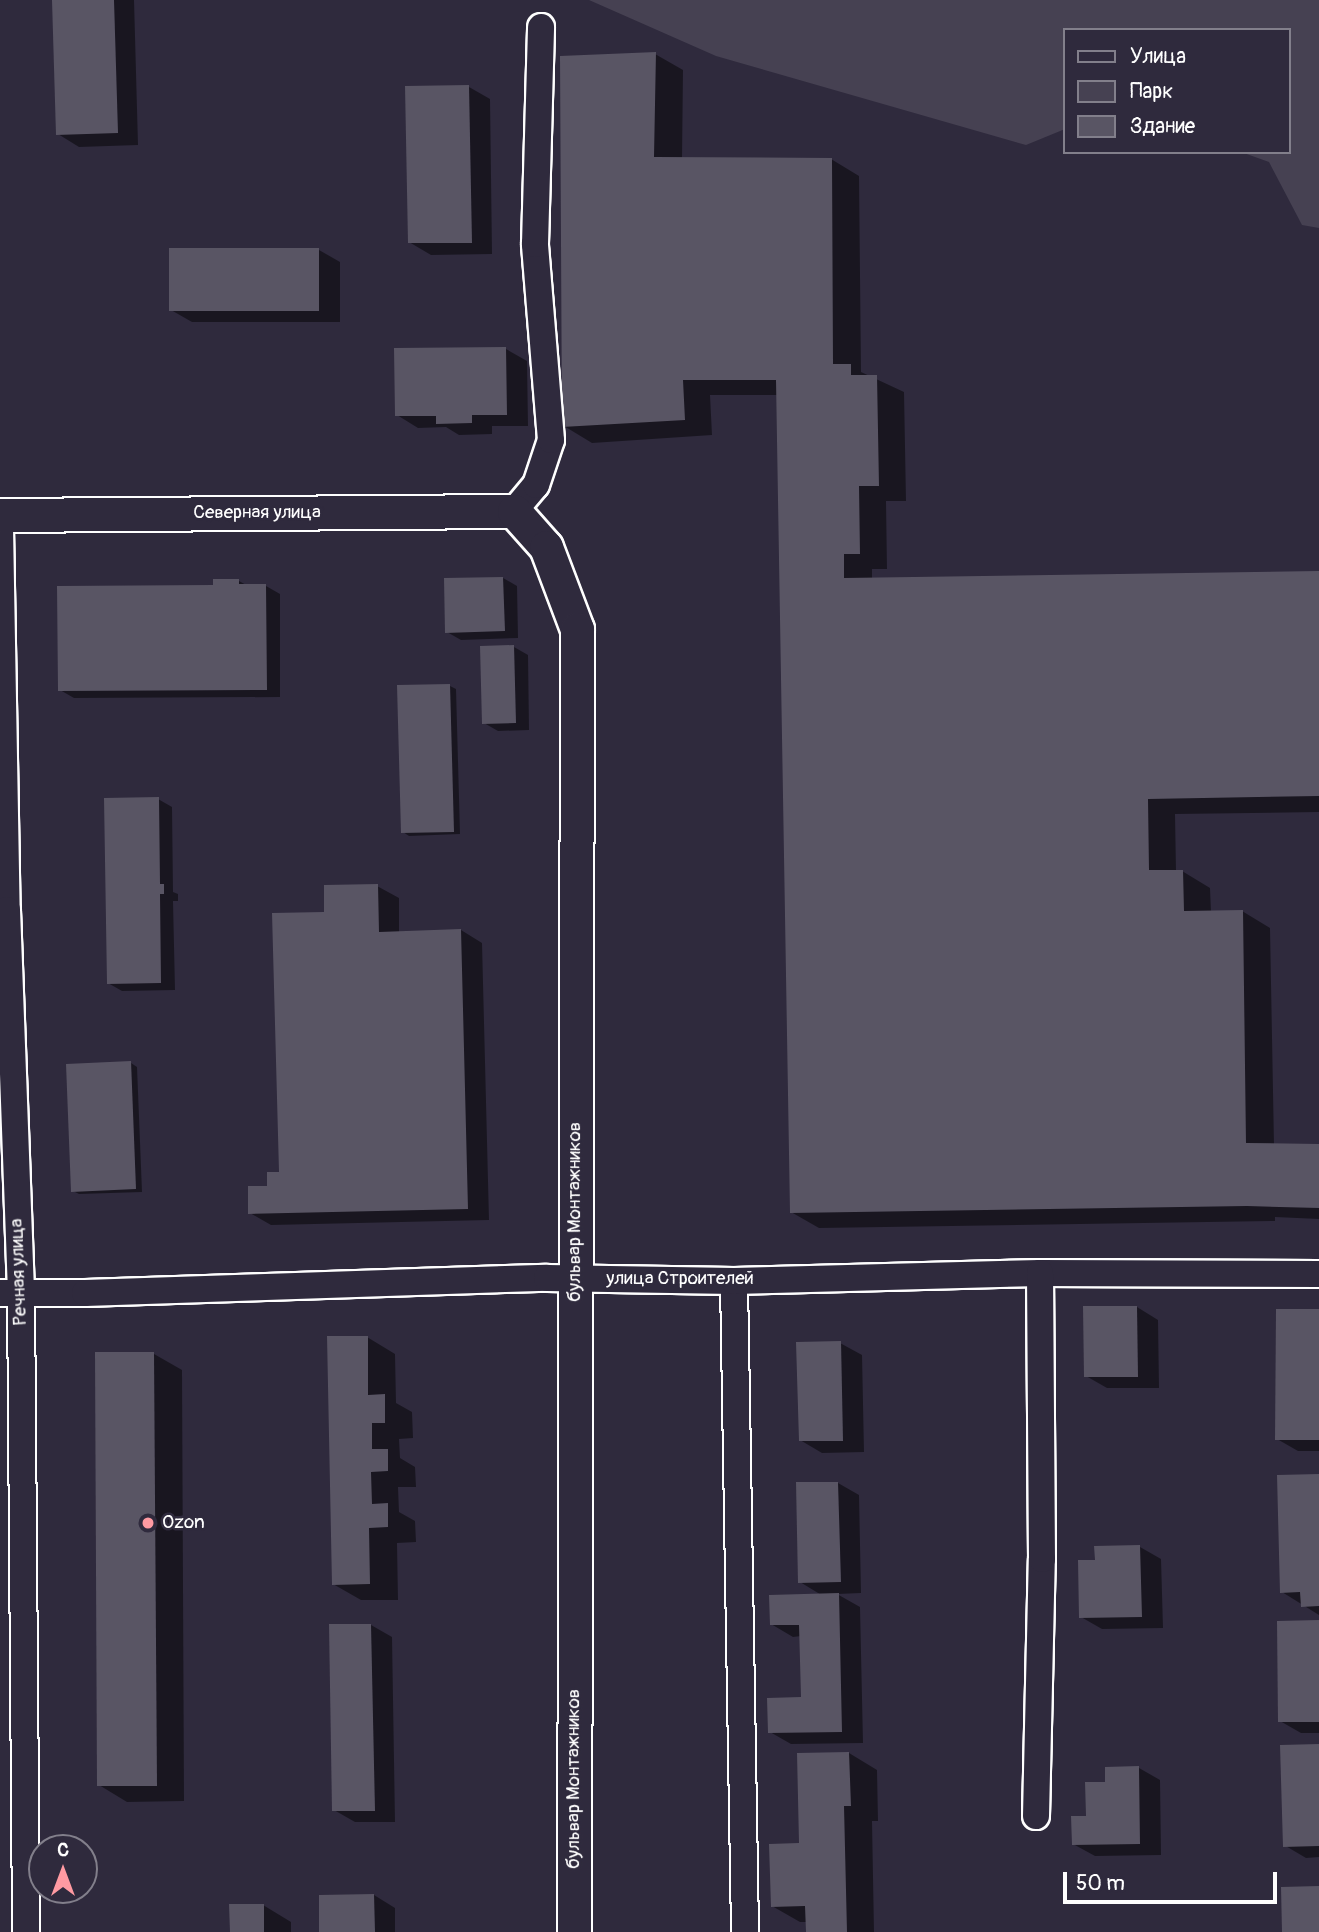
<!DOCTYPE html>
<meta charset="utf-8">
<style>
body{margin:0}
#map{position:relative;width:1319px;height:1932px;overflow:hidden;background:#2f2a3d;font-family:Pangolin,sans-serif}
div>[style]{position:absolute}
.green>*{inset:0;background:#464152}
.shadow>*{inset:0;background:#0007}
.building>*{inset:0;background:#595564}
.roads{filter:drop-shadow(2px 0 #fff) drop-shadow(-2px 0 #fff) drop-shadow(0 2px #fff) drop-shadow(0 -2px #fff)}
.minor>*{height:26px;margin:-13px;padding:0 13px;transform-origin:13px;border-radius:13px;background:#2f2a3d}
.tertiary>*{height:33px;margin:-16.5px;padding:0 16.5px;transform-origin:16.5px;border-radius:16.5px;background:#2f2a3d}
.dots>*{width:19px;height:19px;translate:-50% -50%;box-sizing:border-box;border:4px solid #2f2a3d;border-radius:50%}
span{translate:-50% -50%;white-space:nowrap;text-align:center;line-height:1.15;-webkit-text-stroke:5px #2f2a3d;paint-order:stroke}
.street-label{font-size:19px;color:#fff}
.poi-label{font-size:19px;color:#fff}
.left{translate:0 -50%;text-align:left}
.legend{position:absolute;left:1063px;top:28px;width:228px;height:126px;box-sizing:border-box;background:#2f2a3d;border:2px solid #827f8b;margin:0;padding:9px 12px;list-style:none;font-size:21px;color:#fff}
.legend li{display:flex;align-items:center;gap:14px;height:35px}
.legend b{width:35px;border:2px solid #827f8b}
.north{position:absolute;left:28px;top:1834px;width:70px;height:70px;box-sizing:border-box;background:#2f2a3d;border:2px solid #827f8b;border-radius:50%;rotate:0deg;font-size:19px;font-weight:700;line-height:28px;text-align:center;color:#fff}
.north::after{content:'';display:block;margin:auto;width:24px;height:32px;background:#ff9aa2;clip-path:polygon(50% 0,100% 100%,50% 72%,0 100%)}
.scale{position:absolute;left:1063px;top:1872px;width:214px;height:32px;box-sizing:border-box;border:4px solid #fff;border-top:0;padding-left:9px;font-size:21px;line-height:24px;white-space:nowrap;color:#fff;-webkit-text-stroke:5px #2f2a3d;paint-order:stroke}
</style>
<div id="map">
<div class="green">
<i style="clip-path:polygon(589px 0,1319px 0,1319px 228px,1302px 225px,1269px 162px,1241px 152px,1289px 152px,1289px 30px,1065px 30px,1065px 129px,1026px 145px,716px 56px)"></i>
</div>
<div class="shadow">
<i style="clip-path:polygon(54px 0,134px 0,138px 145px,79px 147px,58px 134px)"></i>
<i style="clip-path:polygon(655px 54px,683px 70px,682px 159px,831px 159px,859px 176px,861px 372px,904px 392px,906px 501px,886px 501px,887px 569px,872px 569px,872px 580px,1319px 572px,1319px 812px,1175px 814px,1176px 871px,1182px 871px,1210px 888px,1211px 912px,1242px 911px,1270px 928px,1274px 1145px,1319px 1146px,1319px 1219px,1275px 1217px,1275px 1221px,819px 1228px,791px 1212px,778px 395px,710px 395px,712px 435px,592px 443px,564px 426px)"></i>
<i style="clip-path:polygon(469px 87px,490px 99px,492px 254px,431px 255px,409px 242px)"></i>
<i style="clip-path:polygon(319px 250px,340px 262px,340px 322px,192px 322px,171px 310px)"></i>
<i style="clip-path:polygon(506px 349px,527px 361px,528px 426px,492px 426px,492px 434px,459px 435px,446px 427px,418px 428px,397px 415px)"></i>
<i style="clip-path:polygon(503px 578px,517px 586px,518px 638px,461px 640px,447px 632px)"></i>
<i style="clip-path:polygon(239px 581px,248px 586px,266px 586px,280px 594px,280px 697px,74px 698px,60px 690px,215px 586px)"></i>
<i style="clip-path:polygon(514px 647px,528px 655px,529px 730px,498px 731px,484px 723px)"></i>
<i style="clip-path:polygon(450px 686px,456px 689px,460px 834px,409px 836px,403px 832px)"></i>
<i style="clip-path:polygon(158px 799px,172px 807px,173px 892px,178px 894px,178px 901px,173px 901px,175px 990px,122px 991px,108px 983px)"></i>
<i style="clip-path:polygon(377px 886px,399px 898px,399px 933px,461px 930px,482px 943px,489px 1220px,271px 1225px,250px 1213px,280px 1173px,326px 914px)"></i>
<i style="clip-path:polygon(131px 1063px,137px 1067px,142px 1192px,79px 1194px,73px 1191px)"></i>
<i style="clip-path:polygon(1137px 1307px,1158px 1320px,1159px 1388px,1107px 1388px,1086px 1376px)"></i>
<i style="clip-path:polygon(1319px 1311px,1319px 1451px,1298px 1451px,1277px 1439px)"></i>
<i style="clip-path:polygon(367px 1337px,395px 1354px,396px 1403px,412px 1412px,413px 1438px,399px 1439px,400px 1458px,415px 1467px,416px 1487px,398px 1487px,399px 1512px,415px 1521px,416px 1542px,397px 1543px,398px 1600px,361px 1600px,333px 1584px)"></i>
<i style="clip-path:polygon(840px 1343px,862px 1355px,864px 1452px,822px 1453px,800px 1440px)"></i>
<i style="clip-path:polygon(154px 1354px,182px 1370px,184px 1801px,127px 1802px,99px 1785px)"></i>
<i style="clip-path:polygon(1319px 1476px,1319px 1615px,1282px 1592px)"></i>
<i style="clip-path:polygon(838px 1483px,859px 1495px,861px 1593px,837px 1594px,860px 1607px,863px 1743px,791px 1744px,770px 1732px,803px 1699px,801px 1636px,793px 1637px,771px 1624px,823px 1596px,800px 1582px)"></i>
<i style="clip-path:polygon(1140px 1547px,1161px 1559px,1163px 1628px,1102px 1629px,1081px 1617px,1096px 1561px)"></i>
<i style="clip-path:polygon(1319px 1622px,1319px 1733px,1301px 1733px,1280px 1721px)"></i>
<i style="clip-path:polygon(371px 1625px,392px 1637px,395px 1822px,355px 1822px,334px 1810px)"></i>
<i style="clip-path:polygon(1319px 1746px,1319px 1857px,1306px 1858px,1284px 1845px)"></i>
<i style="clip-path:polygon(849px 1753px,877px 1770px,878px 1821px,872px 1821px,874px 1932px,807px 1932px,807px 1922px,800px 1922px,772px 1906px)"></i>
<i style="clip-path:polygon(1139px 1768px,1160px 1780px,1161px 1855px,1095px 1856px,1073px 1844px,1107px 1783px)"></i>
<i style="clip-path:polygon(374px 1895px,395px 1908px,395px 1932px,321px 1932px)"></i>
<i style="clip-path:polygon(263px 1905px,291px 1922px,291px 1932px,231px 1932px)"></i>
</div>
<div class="building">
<i style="clip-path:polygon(52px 0,114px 0,118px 133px,56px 135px)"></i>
<i style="clip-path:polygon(656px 52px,654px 157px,832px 158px,833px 364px,851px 364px,851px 375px,877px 375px,879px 486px,859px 486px,860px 554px,844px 554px,844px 578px,1319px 571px,1319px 796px,1148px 799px,1149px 870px,1183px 870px,1184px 911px,1243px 910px,1246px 1143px,1319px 1144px,1319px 1208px,1247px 1206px,790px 1213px,776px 380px,683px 380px,685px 420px,562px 427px,560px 56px)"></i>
<i style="clip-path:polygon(469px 85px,472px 243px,408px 243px,405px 86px)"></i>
<i style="clip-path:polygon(169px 248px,319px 248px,319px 311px,169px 311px)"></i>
<i style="clip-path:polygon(506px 347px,507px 415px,472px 415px,472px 423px,436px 424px,436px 416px,395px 416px,394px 348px)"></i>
<i style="clip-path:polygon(503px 577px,505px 631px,445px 633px,444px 578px)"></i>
<i style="clip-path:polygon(213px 579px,239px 579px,239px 584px,266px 584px,267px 690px,58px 691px,57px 586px,213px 585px)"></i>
<i style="clip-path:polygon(514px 645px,516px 723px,482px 724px,480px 646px)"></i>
<i style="clip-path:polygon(450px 684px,454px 832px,401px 833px,397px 685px)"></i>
<i style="clip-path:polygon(159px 797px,160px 884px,164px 884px,164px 894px,160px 894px,161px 983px,107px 984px,104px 798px)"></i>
<i style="clip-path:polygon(378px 884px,379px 932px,461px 929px,468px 1209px,248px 1214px,248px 1186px,267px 1186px,267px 1172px,279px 1172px,272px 913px,324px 912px,324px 885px)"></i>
<i style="clip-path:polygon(131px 1061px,136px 1189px,71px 1192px,66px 1064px)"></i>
<i style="clip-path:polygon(1083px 1306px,1137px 1306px,1138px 1377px,1084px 1377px)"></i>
<i style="clip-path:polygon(1276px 1309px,1319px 1309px,1319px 1440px,1275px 1440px)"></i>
<i style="clip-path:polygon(327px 1336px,368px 1336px,368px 1395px,385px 1394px,385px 1423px,372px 1423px,372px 1449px,388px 1449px,388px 1471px,371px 1472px,372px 1504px,388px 1503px,388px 1527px,369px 1528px,370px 1584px,332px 1585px)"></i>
<i style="clip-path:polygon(841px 1341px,843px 1441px,799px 1441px,796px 1342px)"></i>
<i style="clip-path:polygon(95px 1352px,154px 1352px,157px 1786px,97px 1786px)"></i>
<i style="clip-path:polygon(1319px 1474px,1319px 1606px,1301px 1607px,1300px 1592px,1280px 1593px,1277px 1475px)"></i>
<i style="clip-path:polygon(796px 1482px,838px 1482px,841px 1582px,798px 1583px)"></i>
<i style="clip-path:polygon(1140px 1545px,1142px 1617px,1079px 1618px,1078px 1560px,1095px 1560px,1094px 1546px)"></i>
<i style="clip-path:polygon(839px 1593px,842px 1732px,768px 1733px,767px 1698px,801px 1697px,799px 1625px,770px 1625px,769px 1595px)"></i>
<i style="clip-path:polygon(1319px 1620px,1319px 1722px,1278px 1722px,1277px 1621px)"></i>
<i style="clip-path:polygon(329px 1624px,371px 1624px,375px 1811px,332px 1811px)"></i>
<i style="clip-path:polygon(1319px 1744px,1319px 1846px,1283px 1847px,1280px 1745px)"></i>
<i style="clip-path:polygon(849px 1752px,851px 1806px,844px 1806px,847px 1932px,806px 1932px,805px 1906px,771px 1907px,769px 1844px,799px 1843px,797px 1753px)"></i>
<i style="clip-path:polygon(1139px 1766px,1140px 1844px,1072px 1845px,1071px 1816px,1086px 1816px,1085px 1782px,1105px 1782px,1105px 1767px)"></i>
<i style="clip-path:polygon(1319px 1886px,1319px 1932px,1282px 1932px,1281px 1887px)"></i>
<i style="clip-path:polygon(374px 1894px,375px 1932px,319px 1932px,319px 1895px)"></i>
<i style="clip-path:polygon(229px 1904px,264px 1904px,264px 1932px,230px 1932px)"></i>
</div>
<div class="roads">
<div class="minor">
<i style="left:514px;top:511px;width:34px;rotate:-50deg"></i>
<i style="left:536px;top:485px;width:47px;rotate:-71.6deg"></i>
<i style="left:551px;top:440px;width:197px;rotate:-94.7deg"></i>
<i style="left:535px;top:244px;width:217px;rotate:-88.4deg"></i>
<i style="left:0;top:528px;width:382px;rotate:89deg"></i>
<i style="left:7px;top:910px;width:382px;rotate:87.9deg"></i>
<i style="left:21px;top:1292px;width:640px;rotate:89.55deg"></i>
<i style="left:734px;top:1281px;width:651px;rotate:89.03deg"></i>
<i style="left:0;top:1293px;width:85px"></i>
<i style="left:85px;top:1293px;width:462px;rotate:-1.9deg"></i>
<i style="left:547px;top:1278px;width:187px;rotate:0.9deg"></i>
<i style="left:734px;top:1281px;width:306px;rotate:-1.5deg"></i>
<i style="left:1040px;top:1273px;width:279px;rotate:0.2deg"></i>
<i style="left:1036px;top:1816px;width:257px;rotate:-88.7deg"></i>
<i style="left:1042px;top:1559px;width:286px;rotate:-90.4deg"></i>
</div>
<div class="tertiary">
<i style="left:0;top:515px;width:514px;rotate:-0.45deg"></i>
<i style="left:514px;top:511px;width:48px;rotate:48.4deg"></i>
<i style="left:546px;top:547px;width:88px;rotate:69.3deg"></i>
<i style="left:577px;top:629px;width:1303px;rotate:90.13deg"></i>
</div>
</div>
<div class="dots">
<i style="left:148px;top:1523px;background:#ff9aa2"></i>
</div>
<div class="street-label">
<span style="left:257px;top:513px">Северная улица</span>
<span style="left:575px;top:1212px;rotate:-90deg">бульвар Монтажников</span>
<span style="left:19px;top:1272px;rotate:-92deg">Речная улица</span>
<span style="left:680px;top:1279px">улица Строителей</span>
<span style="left:574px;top:1779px;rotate:-90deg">бульвар Монтажников</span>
</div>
<div class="poi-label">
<span class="left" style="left:162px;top:1523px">Ozon</span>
</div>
<ul class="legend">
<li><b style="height:9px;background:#2f2a3d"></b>Улица</li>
<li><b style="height:19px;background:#464152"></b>Парк</li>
<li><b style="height:19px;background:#595564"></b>Здание</li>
</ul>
<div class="north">С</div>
<div class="scale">50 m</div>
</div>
